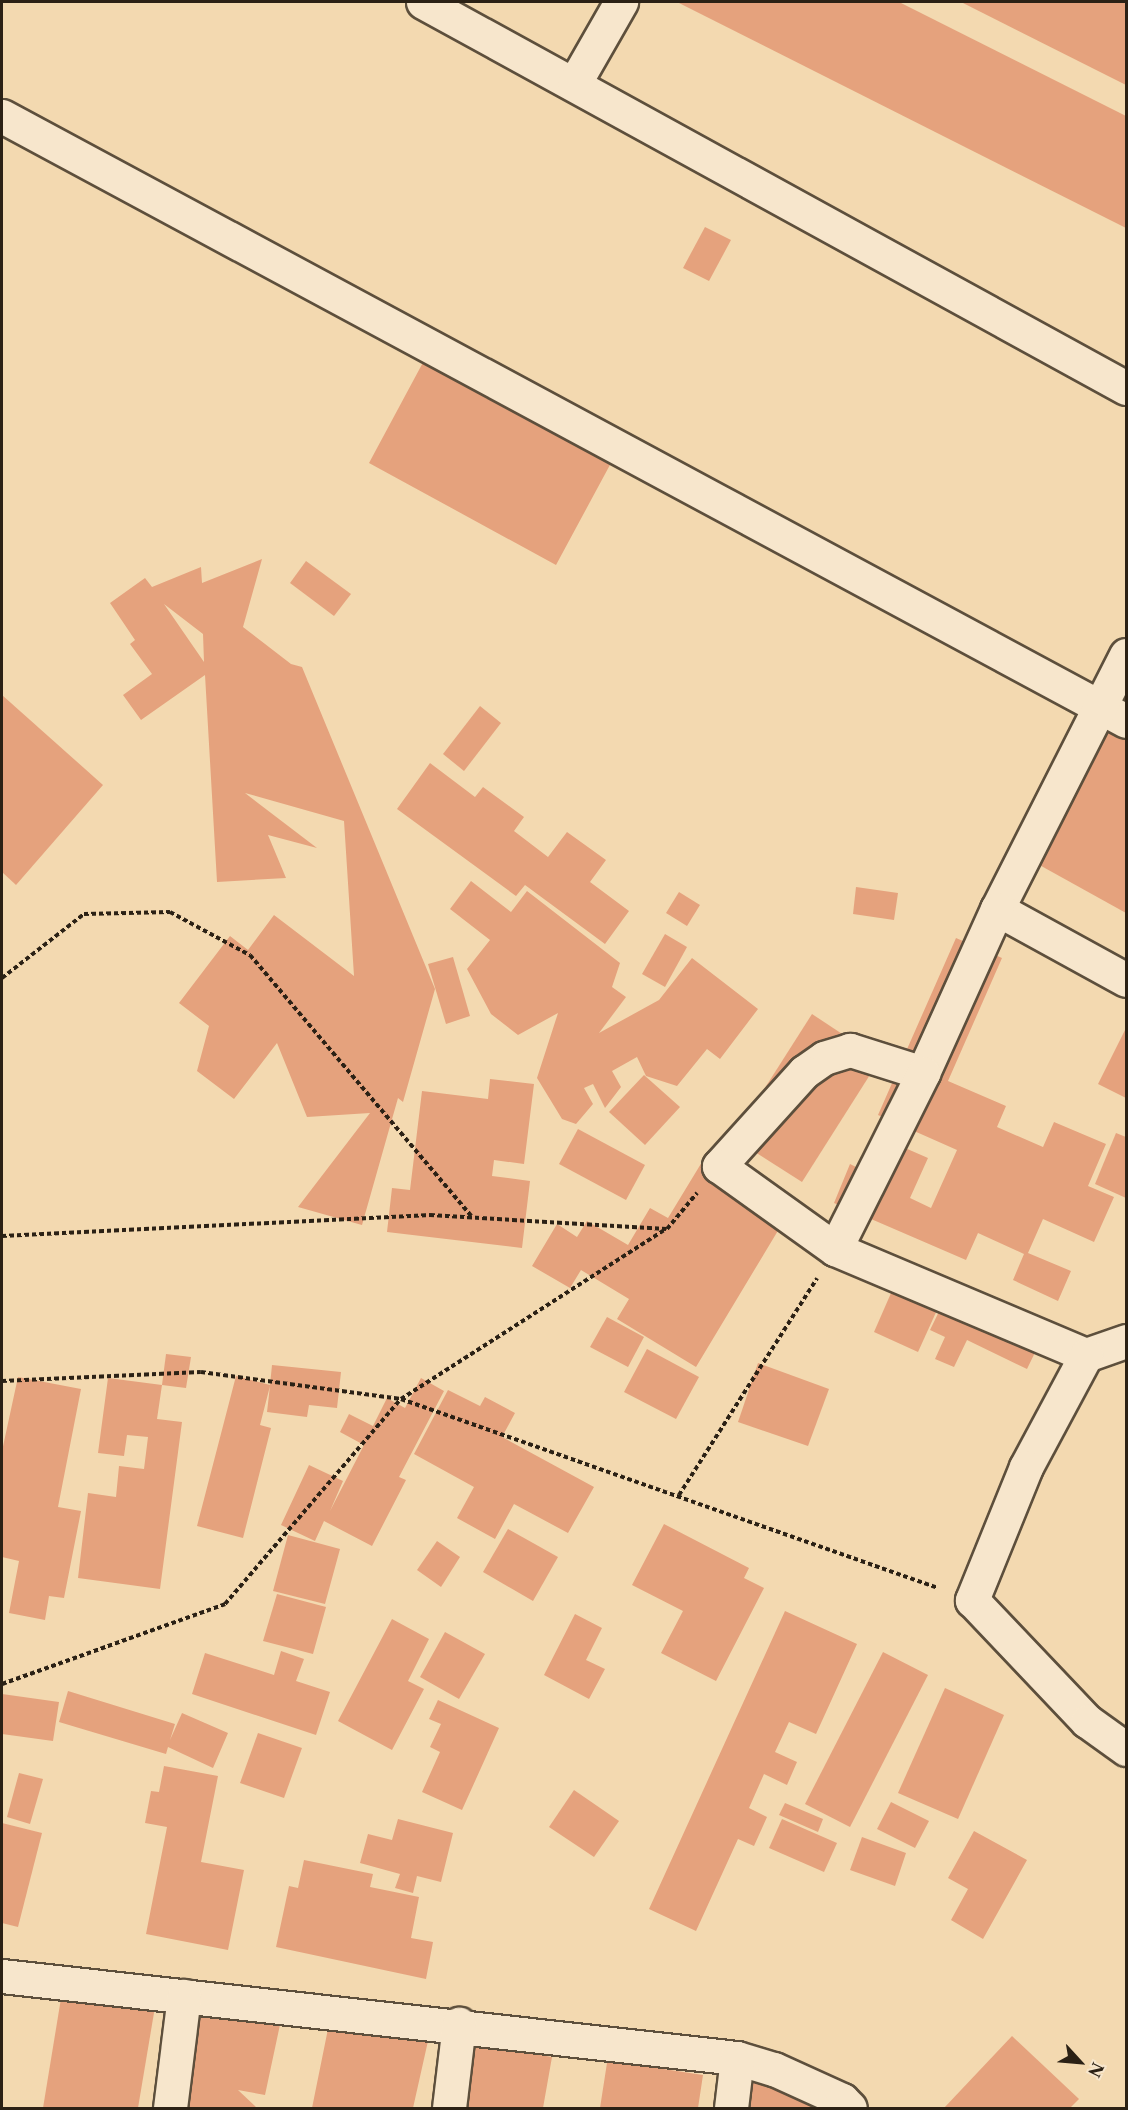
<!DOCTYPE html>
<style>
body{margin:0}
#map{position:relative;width:1128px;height:2110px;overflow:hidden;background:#f3d9b0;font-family:"Libre Caslon Text",serif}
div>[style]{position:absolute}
.building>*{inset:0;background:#e5a27d}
.path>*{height:4px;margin-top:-2px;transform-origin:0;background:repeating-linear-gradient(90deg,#2b2115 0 4.5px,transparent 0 7.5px)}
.roads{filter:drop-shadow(2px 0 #5d4f3c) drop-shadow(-2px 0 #5d4f3c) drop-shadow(0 2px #5d4f3c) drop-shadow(0 -2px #5d4f3c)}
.minor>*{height:33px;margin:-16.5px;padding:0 16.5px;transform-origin:16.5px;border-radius:16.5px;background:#f7e6cc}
span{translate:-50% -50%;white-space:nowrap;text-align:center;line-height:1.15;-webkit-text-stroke:6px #f7e6cc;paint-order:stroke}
.frame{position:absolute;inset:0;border:3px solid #2b2115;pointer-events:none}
.north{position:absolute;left:1050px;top:2032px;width:60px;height:60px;-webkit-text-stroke:4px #f7e6cc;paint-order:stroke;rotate:116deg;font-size:16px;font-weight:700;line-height:24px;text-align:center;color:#2b2115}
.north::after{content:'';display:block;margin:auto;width:21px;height:27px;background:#2b2115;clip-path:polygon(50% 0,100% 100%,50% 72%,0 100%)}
</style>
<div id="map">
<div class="building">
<i style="clip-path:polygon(677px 2px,899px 2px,1126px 116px,1126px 228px)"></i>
<i style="clip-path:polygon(961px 2px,1126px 2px,1126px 85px)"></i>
<i style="clip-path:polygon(705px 227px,731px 240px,709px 281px,683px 268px)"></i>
<i style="clip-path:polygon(427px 355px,594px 447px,591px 452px,611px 463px,556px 565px,369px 463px)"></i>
<i style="clip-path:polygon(evenodd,262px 559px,243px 627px,291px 664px,302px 667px,435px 989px,403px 1102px,398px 1098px,362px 1225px,298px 1207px,370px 1113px,307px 1117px,277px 1043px,234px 1099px,197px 1071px,209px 1026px,179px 1003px,230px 936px,248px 950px,274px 915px,354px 976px,344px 821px,245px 793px,317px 848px,268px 835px,286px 878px,217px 882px,205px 675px,141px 720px,123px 695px,152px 674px,130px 644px,135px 640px,110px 603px,145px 578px,152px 587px,201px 567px,202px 583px,262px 559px,164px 604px,203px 634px,204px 662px,164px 604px)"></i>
<i style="clip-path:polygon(306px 561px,351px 594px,334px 616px,290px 583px)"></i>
<i style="clip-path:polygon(2px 695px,103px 785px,16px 885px,2px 872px)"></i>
<i style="clip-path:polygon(480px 706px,501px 723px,464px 771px,443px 754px)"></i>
<i style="clip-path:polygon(1090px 710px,1126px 730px,1126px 913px,1014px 851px)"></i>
<i style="clip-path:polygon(430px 763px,475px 797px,483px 787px,524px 817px,514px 831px,548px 857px,567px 832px,606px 860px,590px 882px,629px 911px,605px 944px,525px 885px,516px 896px,397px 809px)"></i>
<i style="clip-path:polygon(471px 881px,511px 912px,527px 891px,620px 963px,612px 987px,626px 997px,599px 1033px,659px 1000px,692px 958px,758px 1009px,720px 1059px,707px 1049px,677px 1086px,646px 1076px,637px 1057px,612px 1071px,621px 1087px,605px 1108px,593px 1084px,584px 1088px,593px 1104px,576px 1124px,562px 1119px,537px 1078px,558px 1013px,518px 1035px,491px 1014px,467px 969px,490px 940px,450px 909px)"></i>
<i style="clip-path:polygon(856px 887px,898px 893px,894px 920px,853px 914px)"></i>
<i style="clip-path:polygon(679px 892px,700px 905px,687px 926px,666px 913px)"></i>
<i style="clip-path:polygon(665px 934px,687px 947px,665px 987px,642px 974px)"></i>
<i style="clip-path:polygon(956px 938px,1002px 958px,948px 1081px,1006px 1106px,997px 1127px,1043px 1147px,1054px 1122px,1106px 1144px,1088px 1186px,1114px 1197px,1094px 1242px,1043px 1219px,1028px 1253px,1071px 1271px,1058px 1301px,1013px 1280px,1024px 1254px,978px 1233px,966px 1260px,834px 1203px,850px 1164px,858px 1168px,873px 1134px,928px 1158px,910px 1198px,931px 1208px,957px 1150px,878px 1115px)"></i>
<i style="clip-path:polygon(453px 957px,470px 1016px,446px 1024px,428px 964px)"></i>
<i style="clip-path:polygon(812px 1014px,880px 1059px,802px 1182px,733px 1138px)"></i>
<i style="clip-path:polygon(1126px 1028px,1126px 1098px,1098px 1084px)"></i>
<i style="clip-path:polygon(644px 1075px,680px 1107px,645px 1145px,609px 1112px)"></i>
<i style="clip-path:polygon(490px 1079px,534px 1084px,524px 1164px,494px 1160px,492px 1176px,530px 1181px,522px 1248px,387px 1232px,392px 1188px,410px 1190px,422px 1091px,488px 1099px)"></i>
<i style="clip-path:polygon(578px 1129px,645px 1165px,626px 1200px,559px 1164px)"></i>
<i style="clip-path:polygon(1116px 1133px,1126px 1137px,1126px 1198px,1095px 1184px)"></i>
<i style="clip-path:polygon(702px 1162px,788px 1214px,696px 1367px,617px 1319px,629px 1299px,581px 1270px,570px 1288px,532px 1266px,557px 1224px,577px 1237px,587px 1221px,628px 1245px,650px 1208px,668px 1218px)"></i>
<i style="clip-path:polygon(902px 1268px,947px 1288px,918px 1352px,874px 1332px)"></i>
<i style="clip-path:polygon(950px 1289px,1044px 1334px,1027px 1369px,967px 1340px,954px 1367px,935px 1359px,945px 1337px,930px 1330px)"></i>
<i style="clip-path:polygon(607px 1317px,644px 1337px,628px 1367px,590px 1347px)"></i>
<i style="clip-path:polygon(647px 1349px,699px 1377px,676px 1419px,624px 1392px)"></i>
<i style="clip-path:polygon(166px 1354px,191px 1357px,186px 1388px,162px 1385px)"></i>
<i style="clip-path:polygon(758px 1363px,829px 1389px,808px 1446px,738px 1422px)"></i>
<i style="clip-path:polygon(272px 1365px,341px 1372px,337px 1408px,309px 1405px,307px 1417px,267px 1412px,270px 1386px,260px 1425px,271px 1428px,243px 1538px,197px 1526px,236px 1376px,270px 1385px)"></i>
<i style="clip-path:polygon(18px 1377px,81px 1389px,58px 1507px,81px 1511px,64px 1598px,49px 1596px,45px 1620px,9px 1613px,19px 1561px,2px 1557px,2px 1451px)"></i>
<i style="clip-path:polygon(108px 1378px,162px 1385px,157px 1419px,182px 1422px,160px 1589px,78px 1578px,88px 1493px,116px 1497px,119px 1466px,144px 1469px,148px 1437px,127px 1435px,124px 1456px,98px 1453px)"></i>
<i style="clip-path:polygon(421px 1378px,444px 1391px,399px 1477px,406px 1480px,372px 1546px,324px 1521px,315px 1541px,281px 1525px,309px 1465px,343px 1481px,330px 1511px,364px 1445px,340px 1432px,349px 1414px,373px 1426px,387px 1398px,405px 1408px)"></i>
<i style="clip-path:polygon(448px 1390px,480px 1406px,485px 1397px,515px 1413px,502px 1437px,594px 1487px,568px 1533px,514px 1504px,495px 1539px,457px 1518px,474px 1487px,414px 1454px)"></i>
<i style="clip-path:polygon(664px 1524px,749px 1568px,744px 1578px,764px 1588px,716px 1681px,661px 1653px,683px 1611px,632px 1585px)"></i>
<i style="clip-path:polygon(508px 1529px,558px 1557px,533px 1601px,483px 1572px)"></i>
<i style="clip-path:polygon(288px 1535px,340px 1549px,325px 1604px,273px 1591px)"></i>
<i style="clip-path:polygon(437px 1541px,460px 1557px,441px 1587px,417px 1570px)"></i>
<i style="clip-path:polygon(277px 1594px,326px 1607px,313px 1654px,263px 1641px)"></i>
<i style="clip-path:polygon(785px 1611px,857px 1644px,816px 1734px,789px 1722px,775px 1752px,797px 1762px,787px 1785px,764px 1774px,749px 1808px,767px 1817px,754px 1846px,738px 1839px,696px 1931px,649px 1909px)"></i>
<i style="clip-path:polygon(575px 1614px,602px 1628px,586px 1660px,605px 1669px,589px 1699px,544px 1675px)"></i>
<i style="clip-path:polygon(392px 1619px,429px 1639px,408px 1681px,424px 1689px,392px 1750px,338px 1721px)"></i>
<i style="clip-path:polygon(445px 1632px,485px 1654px,459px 1699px,420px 1677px)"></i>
<i style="clip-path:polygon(281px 1651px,304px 1659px,296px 1681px,330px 1692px,316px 1735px,192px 1694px,205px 1653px,274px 1675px)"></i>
<i style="clip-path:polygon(883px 1652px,928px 1675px,850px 1827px,805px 1804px)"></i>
<i style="clip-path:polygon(945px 1688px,1004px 1715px,958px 1819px,898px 1793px)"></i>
<i style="clip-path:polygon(68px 1691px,175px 1724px,170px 1740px,182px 1713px,228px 1733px,213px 1768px,168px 1747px,166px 1754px,59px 1722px)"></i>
<i style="clip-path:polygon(2px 1694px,59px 1702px,53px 1741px,2px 1734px)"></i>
<i style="clip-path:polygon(438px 1700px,499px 1728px,462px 1810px,422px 1792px,440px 1752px,430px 1747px,441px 1724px,429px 1719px)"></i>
<i style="clip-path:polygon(258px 1733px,302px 1748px,284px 1798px,240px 1783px)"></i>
<i style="clip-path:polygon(164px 1766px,218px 1776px,201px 1862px,244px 1870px,228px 1950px,146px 1934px,167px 1827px,145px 1823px,151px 1791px,159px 1792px)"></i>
<i style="clip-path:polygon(19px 1773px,43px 1779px,30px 1824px,7px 1817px)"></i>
<i style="clip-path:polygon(574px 1790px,619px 1821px,594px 1857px,549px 1827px)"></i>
<i style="clip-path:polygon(891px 1802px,929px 1821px,915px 1848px,877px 1829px)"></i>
<i style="clip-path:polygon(785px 1803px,823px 1819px,818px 1832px,779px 1815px)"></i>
<i style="clip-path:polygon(398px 1819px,453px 1833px,441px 1882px,417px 1876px,413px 1893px,395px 1888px,400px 1874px,360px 1863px,368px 1834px,392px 1840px)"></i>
<i style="clip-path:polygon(782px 1819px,837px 1843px,824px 1872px,769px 1848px)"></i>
<i style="clip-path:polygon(2px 1823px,42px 1833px,18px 1927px,2px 1923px)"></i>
<i style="clip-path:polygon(974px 1831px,1027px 1860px,983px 1939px,951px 1920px,968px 1889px,948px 1878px)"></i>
<i style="clip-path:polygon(862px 1837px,906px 1853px,895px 1886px,850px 1870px)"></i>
<i style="clip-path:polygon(304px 1860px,373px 1874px,370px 1887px,419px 1897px,411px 1938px,433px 1942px,426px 1979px,276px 1947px,289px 1886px,298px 1888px)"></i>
<i style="clip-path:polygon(65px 1974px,158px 1989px,138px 2108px,43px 2108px)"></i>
<i style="clip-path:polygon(190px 2002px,281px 2020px,265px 2095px,238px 2090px,257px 2108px,168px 2108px)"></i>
<i style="clip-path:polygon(331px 2014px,369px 2028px,428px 2041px,413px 2108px,312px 2108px)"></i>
<i style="clip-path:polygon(473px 2027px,531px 2036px,528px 2053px,552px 2057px,543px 2108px,460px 2108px)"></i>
<i style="clip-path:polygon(1012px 2036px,1079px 2099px,1070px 2108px,944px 2108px)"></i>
<i style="clip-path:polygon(609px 2050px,646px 2056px,644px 2066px,703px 2075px,698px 2108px,600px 2108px)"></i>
<i style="clip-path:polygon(746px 2066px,835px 2108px,739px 2108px)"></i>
</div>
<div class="path">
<i style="left:2px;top:978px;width:104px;rotate:-38deg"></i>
<i style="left:84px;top:914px;width:86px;rotate:-1.3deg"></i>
<i style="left:170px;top:912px;width:91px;rotate:28.3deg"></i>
<i style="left:250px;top:955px;width:342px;rotate:49.7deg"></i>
<i style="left:2px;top:1236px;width:429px;rotate:-2.8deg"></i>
<i style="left:430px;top:1215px;width:237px;rotate:3.4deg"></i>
<i style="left:667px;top:1229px;width:47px;rotate:-50.2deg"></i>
<i style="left:2px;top:1381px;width:199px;rotate:-2.6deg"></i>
<i style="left:201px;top:1372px;width:202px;rotate:7.7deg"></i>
<i style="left:401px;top:1399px;width:315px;rotate:-32.7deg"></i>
<i style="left:679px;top:1495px;width:257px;rotate:-57.5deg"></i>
<i style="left:2px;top:1684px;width:237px;rotate:-19.7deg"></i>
<i style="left:225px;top:1604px;width:270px;rotate:-49.4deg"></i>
<i style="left:401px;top:1399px;width:569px;rotate:19.39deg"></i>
</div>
<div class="roads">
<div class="minor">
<i style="left:423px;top:2px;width:802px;rotate:28.77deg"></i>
<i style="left:574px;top:84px;width:95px;rotate:-60.2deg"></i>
<i style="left:2px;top:116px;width:1276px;rotate:28.29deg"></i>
<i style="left:1126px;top:655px;width:285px;rotate:116.9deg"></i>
<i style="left:997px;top:909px;width:147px;rotate:28.8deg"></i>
<i style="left:997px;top:909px;width:180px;rotate:114.3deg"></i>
<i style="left:923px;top:1073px;width:77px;rotate:-162.5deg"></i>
<i style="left:850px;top:1050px;width:27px;rotate:163deg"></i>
<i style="left:824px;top:1058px;width:24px;rotate:145deg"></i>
<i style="left:804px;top:1072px;width:127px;rotate:132.1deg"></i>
<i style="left:719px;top:1166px;width:143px;rotate:35.6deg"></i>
<i style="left:835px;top:1249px;width:272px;rotate:22.9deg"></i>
<i style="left:835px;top:1249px;width:197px;rotate:-63.4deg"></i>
<i style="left:1126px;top:1341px;width:42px;rotate:160.7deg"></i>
<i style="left:1086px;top:1355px;width:127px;rotate:118.2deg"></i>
<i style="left:1026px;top:1467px;width:144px;rotate:112.1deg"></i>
<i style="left:972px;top:1600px;width:167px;rotate:46.5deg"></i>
<i style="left:1087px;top:1721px;width:48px;rotate:35.7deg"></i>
<i style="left:2px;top:1976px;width:740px;rotate:6.37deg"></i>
<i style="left:737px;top:2058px;width:39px;rotate:17deg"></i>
<i style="left:774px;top:2069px;width:75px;rotate:24.5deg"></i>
<i style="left:842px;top:2100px;width:11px;rotate:45deg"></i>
<i style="left:170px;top:2108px;width:113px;rotate:-82.9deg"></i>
<i style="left:449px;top:2108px;width:85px;rotate:-83.2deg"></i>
<i style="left:731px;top:2108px;width:50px;rotate:-83.2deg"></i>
</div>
</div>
<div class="frame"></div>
<div class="north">N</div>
</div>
